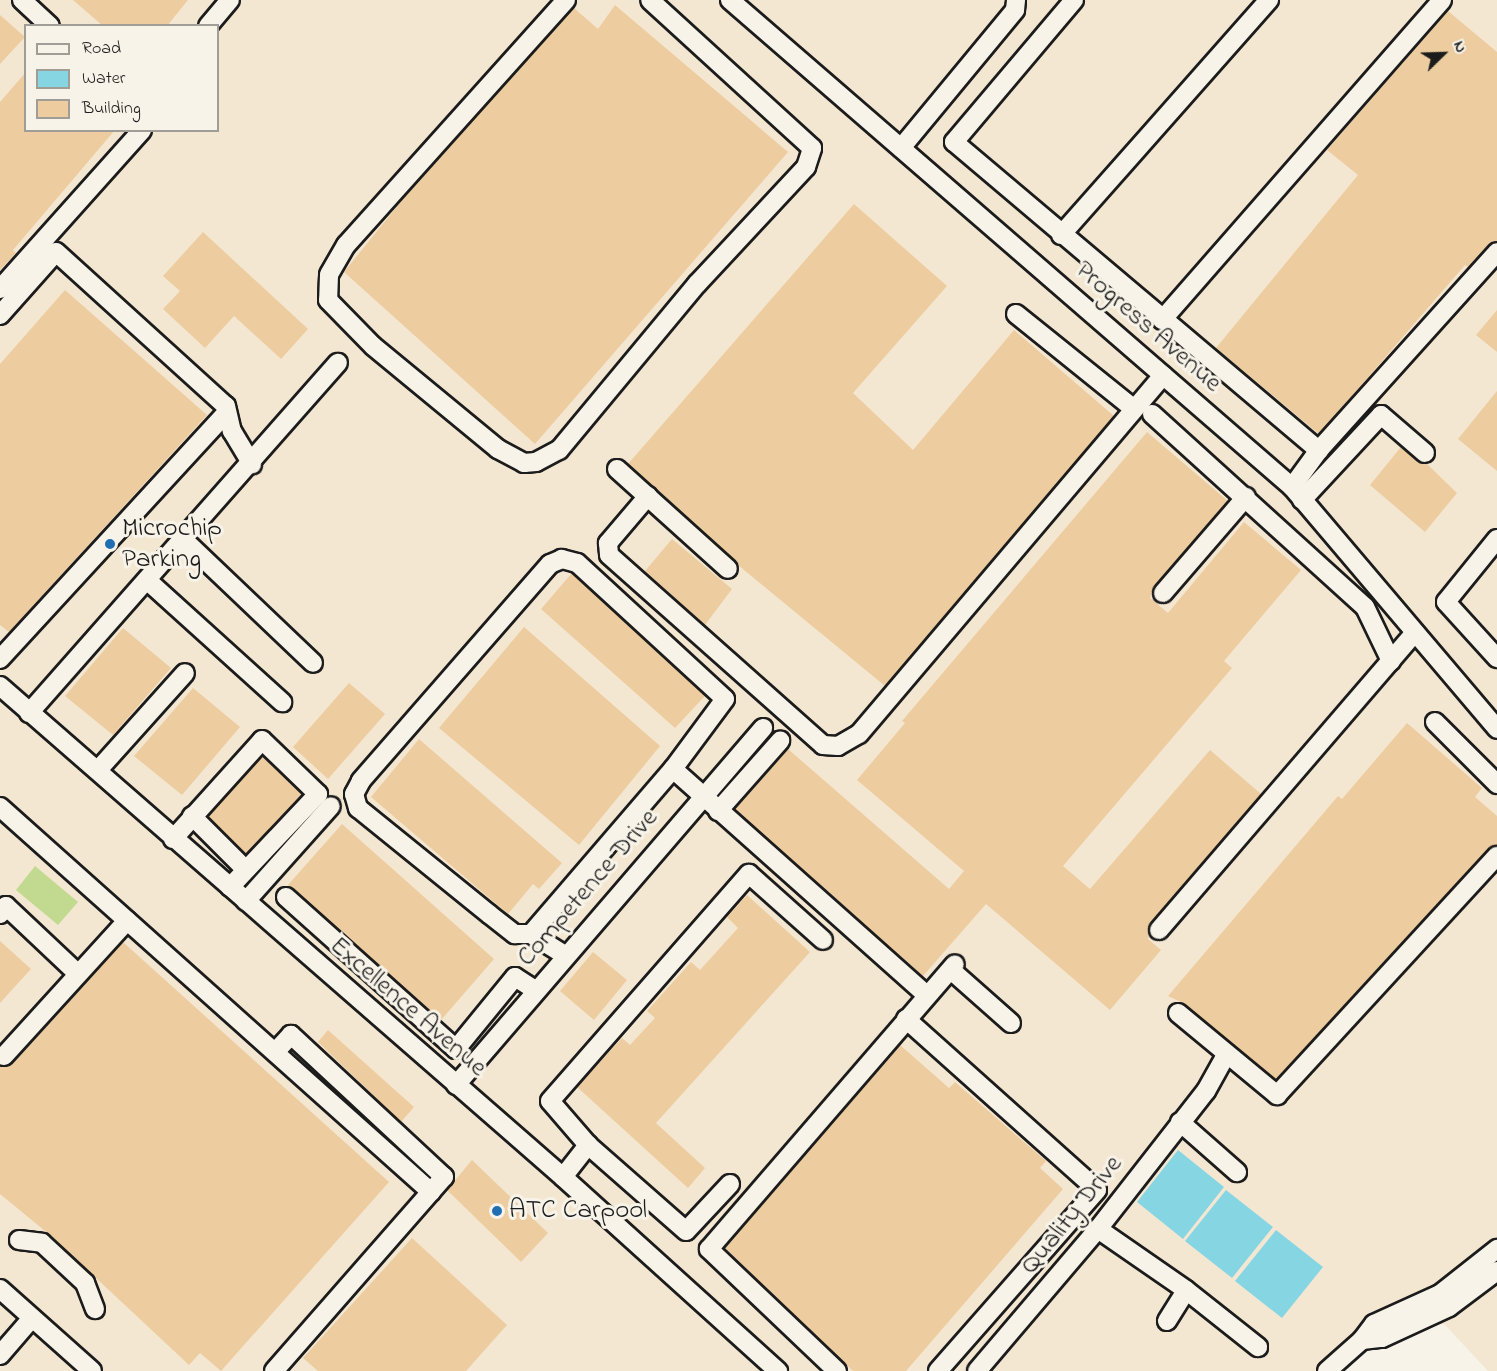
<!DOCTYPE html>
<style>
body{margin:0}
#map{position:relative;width:1497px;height:1371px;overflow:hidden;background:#f7f3e8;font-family:"Indie Flower",sans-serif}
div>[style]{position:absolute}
.built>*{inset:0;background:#f4e7d2}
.green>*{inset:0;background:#c2d990}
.water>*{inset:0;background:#86d5e3}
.building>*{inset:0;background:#edcc9f}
.roads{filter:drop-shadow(2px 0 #1c1c1c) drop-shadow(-2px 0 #1c1c1c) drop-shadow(0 2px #1c1c1c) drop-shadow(0 -2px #1c1c1c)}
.minor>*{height:18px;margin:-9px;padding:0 9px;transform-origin:9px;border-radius:9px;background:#f7f3e8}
.dots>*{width:16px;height:16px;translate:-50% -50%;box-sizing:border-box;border:3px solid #f7f3e8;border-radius:50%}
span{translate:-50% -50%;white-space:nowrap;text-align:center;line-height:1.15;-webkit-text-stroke:6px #f7f3e8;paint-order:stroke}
.street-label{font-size:27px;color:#1c1c1c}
.poi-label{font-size:27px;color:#1c1c1c}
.left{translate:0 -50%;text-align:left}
.legend{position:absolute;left:24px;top:24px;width:195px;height:108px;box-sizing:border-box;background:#f7f3e8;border:2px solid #9f9d96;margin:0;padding:8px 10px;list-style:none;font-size:18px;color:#1c1c1c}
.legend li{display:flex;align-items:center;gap:12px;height:30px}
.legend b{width:30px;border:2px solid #9f9d96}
.north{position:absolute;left:1413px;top:24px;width:60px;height:60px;-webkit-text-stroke:4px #f7f3e8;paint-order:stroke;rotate:67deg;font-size:16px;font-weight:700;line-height:24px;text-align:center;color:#1c1c1c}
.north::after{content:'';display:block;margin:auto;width:21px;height:27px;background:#1c1c1c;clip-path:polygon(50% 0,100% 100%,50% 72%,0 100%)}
</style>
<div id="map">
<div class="built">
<i style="clip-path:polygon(evenodd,0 0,1497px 0,1497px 1371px,1488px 1371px,1444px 1324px,1379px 1333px,1338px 1371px,0 1371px,0 0,26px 26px,218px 26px,218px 130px,26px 130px,26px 26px)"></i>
</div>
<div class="green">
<i style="clip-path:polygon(35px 866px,78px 902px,58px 925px,16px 890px)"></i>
</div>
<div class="water">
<i style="clip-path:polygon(1178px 1150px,1224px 1187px,1183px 1239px,1137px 1202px)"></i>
<i style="clip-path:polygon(1226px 1190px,1273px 1227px,1232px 1278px,1185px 1241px)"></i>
<i style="clip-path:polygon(1276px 1230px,1323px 1267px,1282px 1318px,1235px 1281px)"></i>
</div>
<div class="building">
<i style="clip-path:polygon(73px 0,188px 0,167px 26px,103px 26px)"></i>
<i style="clip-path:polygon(615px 5px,788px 152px,535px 444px,344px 272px,403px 199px,574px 8px,598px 29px)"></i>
<i style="clip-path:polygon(1448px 11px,1497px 52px,1497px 241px,1489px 244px,1468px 267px,1465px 265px,1319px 434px,1216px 348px,1358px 175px,1327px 150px)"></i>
<i style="clip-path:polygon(0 15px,25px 37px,0 64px)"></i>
<i style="clip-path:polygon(26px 72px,26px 130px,115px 130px,13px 250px,16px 253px,0 270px,0 102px)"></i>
<i style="clip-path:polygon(854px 204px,947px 286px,853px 393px,913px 450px,1014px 330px,1114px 416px,885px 686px,738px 565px,628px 464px)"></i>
<i style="clip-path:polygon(203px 232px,308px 329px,281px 359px,234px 316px,205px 348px,163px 309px,180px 291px,163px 276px)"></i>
<i style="clip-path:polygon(65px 290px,207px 415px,9px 632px,0 625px,0 364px)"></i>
<i style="clip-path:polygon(1497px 310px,1497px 352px,1476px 335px)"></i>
<i style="clip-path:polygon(1497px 391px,1497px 471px,1458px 439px)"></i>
<i style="clip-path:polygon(1147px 432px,1228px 501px,1154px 586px,1150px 598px,1168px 613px,1244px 522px,1301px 570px,1224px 661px,1232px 668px,1063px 866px,1090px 889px,1210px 750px,1261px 794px,1150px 923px,1148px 939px,1161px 950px,1110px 1010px,986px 904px,923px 976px,735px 809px,788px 749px,949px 889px,964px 871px,857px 780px,905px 723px,902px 721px)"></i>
<i style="clip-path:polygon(1401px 447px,1418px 462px,1427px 464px,1457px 493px,1425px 532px,1370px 485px)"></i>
<i style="clip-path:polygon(672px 539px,732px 589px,705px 625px,645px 571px)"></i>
<i style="clip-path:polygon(572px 573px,705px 696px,675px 728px,541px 609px)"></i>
<i style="clip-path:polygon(524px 627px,660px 746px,579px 845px,439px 728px)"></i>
<i style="clip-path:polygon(123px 628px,171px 668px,113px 735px,65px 696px)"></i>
<i style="clip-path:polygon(349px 683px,385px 714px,328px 779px,293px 747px)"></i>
<i style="clip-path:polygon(193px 688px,240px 727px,182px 795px,134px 756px)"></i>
<i style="clip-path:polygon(1407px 723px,1482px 788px,1475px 797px,1497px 816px,1497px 845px,1489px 848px,1276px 1080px,1185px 1004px,1168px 996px,1338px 796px,1342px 799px)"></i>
<i style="clip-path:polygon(419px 739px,562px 863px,539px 889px,533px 884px,508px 914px,371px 797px)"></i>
<i style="clip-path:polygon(262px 756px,302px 794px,246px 854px,208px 816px)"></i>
<i style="clip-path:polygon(342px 824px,494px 959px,441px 1020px,288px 885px)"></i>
<i style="clip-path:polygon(747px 895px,810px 952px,656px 1123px,705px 1168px,688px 1188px,577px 1087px,622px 1038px,630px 1045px,655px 1018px,647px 1011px,691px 962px,700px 970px,738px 928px,727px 917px)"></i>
<i style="clip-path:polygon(0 941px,31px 969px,0 1003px)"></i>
<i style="clip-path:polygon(123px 942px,389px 1182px,221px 1371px,200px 1353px,189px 1365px,50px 1235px,0 1194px,0 1066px,12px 1064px)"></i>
<i style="clip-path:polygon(593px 952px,627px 980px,594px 1020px,560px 991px)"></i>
<i style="clip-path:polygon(328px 1030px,414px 1107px,401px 1122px,318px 1042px)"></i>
<i style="clip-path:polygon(900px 1045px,949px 1088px,955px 1082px,1046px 1161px,1040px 1168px,1063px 1189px,906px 1371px,853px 1371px,725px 1248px)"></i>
<i style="clip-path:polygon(472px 1160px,548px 1233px,521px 1262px,447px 1190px)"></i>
<i style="clip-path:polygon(412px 1238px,507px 1325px,466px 1371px,318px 1371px,303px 1358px)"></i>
</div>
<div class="roads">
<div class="minor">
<i style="left:22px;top:0;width:38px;rotate:43deg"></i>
<i style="left:566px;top:0;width:329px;rotate:131.9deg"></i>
<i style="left:346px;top:245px;width:34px;rotate:120deg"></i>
<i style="left:329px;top:275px;width:25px;rotate:92deg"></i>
<i style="left:328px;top:300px;width:64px;rotate:45.6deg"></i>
<i style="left:373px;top:346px;width:162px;rotate:39.5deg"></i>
<i style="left:498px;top:449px;width:30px;rotate:28deg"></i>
<i style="left:524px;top:463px;width:12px;rotate:-5deg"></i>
<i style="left:536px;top:462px;width:26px;rotate:-28deg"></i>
<i style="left:559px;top:450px;width:216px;rotate:-50.3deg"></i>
<i style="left:697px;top:284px;width:160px;rotate:-47deg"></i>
<i style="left:806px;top:167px;width:20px;rotate:-72deg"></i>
<i style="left:812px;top:148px;width:219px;rotate:-137.6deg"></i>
<i style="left:730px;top:0;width:744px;rotate:40.91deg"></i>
<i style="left:1292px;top:487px;width:317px;rotate:49.7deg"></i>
<i style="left:1074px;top:0;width:186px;rotate:130.2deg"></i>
<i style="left:954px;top:142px;width:478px;rotate:40.2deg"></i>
<i style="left:208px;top:26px;width:34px;rotate:-50deg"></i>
<i style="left:901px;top:148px;width:179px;rotate:-50.4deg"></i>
<i style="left:1015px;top:10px;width:10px;rotate:-84deg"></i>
<i style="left:1061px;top:235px;width:314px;rotate:-48.5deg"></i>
<i style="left:0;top:289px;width:213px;rotate:-48.2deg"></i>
<i style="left:1016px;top:314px;width:151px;rotate:38.8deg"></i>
<i style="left:0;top:315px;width:84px;rotate:-48.4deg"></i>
<i style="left:56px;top:252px;width:229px;rotate:42.2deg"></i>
<i style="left:226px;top:406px;width:26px;rotate:77deg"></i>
<i style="left:232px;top:431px;width:39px;rotate:59deg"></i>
<i style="left:1162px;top:320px;width:425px;rotate:-48.8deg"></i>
<i style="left:1152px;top:414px;width:287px;rotate:42.2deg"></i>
<i style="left:1365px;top:607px;width:60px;rotate:64.3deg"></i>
<i style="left:617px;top:469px;width:149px;rotate:42deg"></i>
<i style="left:1292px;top:487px;width:46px;rotate:-53.9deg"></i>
<i style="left:1319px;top:450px;width:266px;rotate:-48deg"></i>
<i style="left:648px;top:496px;width:62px;rotate:130.4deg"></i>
<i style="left:608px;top:543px;width:12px;rotate:85deg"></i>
<i style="left:609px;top:555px;width:286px;rotate:41.6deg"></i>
<i style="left:823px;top:745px;width:15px;rotate:4deg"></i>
<i style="left:838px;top:746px;width:24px;rotate:-30deg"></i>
<i style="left:859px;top:734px;width:470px;rotate:-49.7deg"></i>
<i style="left:1302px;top:500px;width:116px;rotate:-47.1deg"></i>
<i style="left:1381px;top:415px;width:58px;rotate:40.8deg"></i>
<i style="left:1497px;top:539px;width:81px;rotate:129deg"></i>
<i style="left:1446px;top:602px;width:76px;rotate:47.7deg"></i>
<i style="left:184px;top:540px;width:178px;rotate:43.6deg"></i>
<i style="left:148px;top:581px;width:181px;rotate:42.1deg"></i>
<i style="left:1163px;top:593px;width:127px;rotate:-49.2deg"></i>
<i style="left:0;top:659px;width:335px;rotate:-47.4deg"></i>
<i style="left:0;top:686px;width:747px;rotate:41.09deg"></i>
<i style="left:563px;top:1177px;width:290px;rotate:42.1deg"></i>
<i style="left:29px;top:713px;width:467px;rotate:-48.6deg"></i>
<i style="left:1435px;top:722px;width:88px;rotate:45deg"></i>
<i style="left:673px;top:769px;width:340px;rotate:41.7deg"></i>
<i style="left:98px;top:770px;width:130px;rotate:-48.1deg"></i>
<i style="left:0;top:807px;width:578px;rotate:41.77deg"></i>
<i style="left:718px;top:811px;width:94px;rotate:-48.5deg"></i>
<i style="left:192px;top:816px;width:76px;rotate:45deg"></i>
<i style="left:173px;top:839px;width:133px;rotate:-48deg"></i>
<i style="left:262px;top:740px;width:78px;rotate:44deg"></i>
<i style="left:318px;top:794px;width:128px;rotate:133.4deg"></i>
<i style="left:286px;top:897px;width:228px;rotate:41.8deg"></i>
<i style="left:456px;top:1049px;width:93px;rotate:-50.7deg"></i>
<i style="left:515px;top:977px;width:24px;rotate:33deg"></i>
<i style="left:246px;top:901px;width:127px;rotate:-48.2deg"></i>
<i style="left:0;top:914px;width:10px;rotate:-53deg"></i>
<i style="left:6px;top:906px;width:96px;rotate:43.3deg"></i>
<i style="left:1159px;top:930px;width:391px;rotate:-49.3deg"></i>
<i style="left:531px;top:934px;width:218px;rotate:-49.3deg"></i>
<i style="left:673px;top:769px;width:87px;rotate:-53.4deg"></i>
<i style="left:725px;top:699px;width:201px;rotate:-137.4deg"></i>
<i style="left:577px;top:563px;width:16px;rotate:-165deg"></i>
<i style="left:562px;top:559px;width:13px;rotate:157deg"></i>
<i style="left:550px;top:564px;width:288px;rotate:131.1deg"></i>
<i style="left:361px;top:781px;width:15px;rotate:118deg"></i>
<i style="left:354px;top:794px;width:15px;rotate:74deg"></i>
<i style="left:358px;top:808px;width:169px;rotate:39deg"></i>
<i style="left:489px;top:914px;width:33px;rotate:38deg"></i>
<i style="left:515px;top:934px;width:16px"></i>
<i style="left:531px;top:934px;width:39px;rotate:32deg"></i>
<i style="left:951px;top:970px;width:80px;rotate:41.5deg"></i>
<i style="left:1178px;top:1013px;width:129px;rotate:39.6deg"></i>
<i style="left:1277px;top:1095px;width:325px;rotate:-47.4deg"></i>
<i style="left:906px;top:1019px;width:256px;rotate:41.8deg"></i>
<i style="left:1097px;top:1190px;width:241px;rotate:131.3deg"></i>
<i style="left:4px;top:1056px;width:183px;rotate:-47.7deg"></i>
<i style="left:456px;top:1085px;width:471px;rotate:-49.3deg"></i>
<i style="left:1180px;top:1122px;width:76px;rotate:41.3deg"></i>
<i style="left:563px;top:1177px;width:41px;rotate:-52deg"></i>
<i style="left:730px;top:1184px;width:64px;rotate:133.1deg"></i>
<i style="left:686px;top:1231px;width:130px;rotate:-138.7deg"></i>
<i style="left:588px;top:1145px;width:58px;rotate:-130.8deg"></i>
<i style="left:550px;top:1101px;width:302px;rotate:-48.8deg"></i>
<i style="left:749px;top:874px;width:99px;rotate:41.7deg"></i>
<i style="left:1098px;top:1229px;width:107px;rotate:34.7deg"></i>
<i style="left:1186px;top:1290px;width:92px;rotate:38.4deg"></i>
<i style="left:19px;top:1240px;width:23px;rotate:7deg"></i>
<i style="left:42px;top:1243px;width:59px;rotate:42.9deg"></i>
<i style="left:85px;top:1283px;width:28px;rotate:69deg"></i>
<i style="left:0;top:1289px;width:123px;rotate:41.7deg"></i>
<i style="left:1167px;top:1321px;width:36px;rotate:-58deg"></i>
<i style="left:1362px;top:1340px;width:20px;rotate:-6deg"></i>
<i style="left:1382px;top:1338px;width:74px;rotate:-24.8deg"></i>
<i style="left:1449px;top:1307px;width:60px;rotate:-36.9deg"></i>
<i style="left:0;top:1355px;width:49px;rotate:-49.1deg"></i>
<i style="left:274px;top:1371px;width:258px;rotate:-48.8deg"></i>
<i style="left:444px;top:1177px;width:209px;rotate:-137.1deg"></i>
<i style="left:291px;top:1035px;width:22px;rotate:133deg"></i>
<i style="left:837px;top:1371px;width:177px;rotate:-136.4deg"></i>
<i style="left:709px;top:1249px;width:376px;rotate:-49.2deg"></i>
<i style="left:977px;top:1371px;width:187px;rotate:-49.6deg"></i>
<i style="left:1098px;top:1229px;width:175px;rotate:-52deg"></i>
<i style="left:1206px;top:1091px;width:41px;rotate:-60.9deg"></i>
<i style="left:1327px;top:1371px;width:47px;rotate:-41.5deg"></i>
<i style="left:1362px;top:1340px;width:20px;rotate:-53deg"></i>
<i style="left:1374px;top:1324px;width:72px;rotate:-24.4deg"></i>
<i style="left:1440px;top:1294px;width:73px;rotate:-38.3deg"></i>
</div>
</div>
<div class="dots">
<i style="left:110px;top:544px;background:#1f6fb2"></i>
<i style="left:497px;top:1211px;background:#1f6fb2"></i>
</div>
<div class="street-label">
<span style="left:1148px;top:327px;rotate:41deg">Progress Avenue</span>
<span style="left:588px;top:888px;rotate:-49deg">Competence Drive</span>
<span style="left:408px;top:1007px;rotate:41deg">Excellence Avenue</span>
<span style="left:1072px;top:1215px;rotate:-51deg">Quality Drive</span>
</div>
<div class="poi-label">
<span class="left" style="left:122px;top:544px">Microchip<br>Parking</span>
<span class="left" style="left:509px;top:1211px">ATC Carpool</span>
</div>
<ul class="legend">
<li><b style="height:8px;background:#f7f3e8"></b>Road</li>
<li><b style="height:16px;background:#86d5e3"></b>Water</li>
<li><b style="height:16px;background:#edcc9f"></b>Building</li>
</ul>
<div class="north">N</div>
</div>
